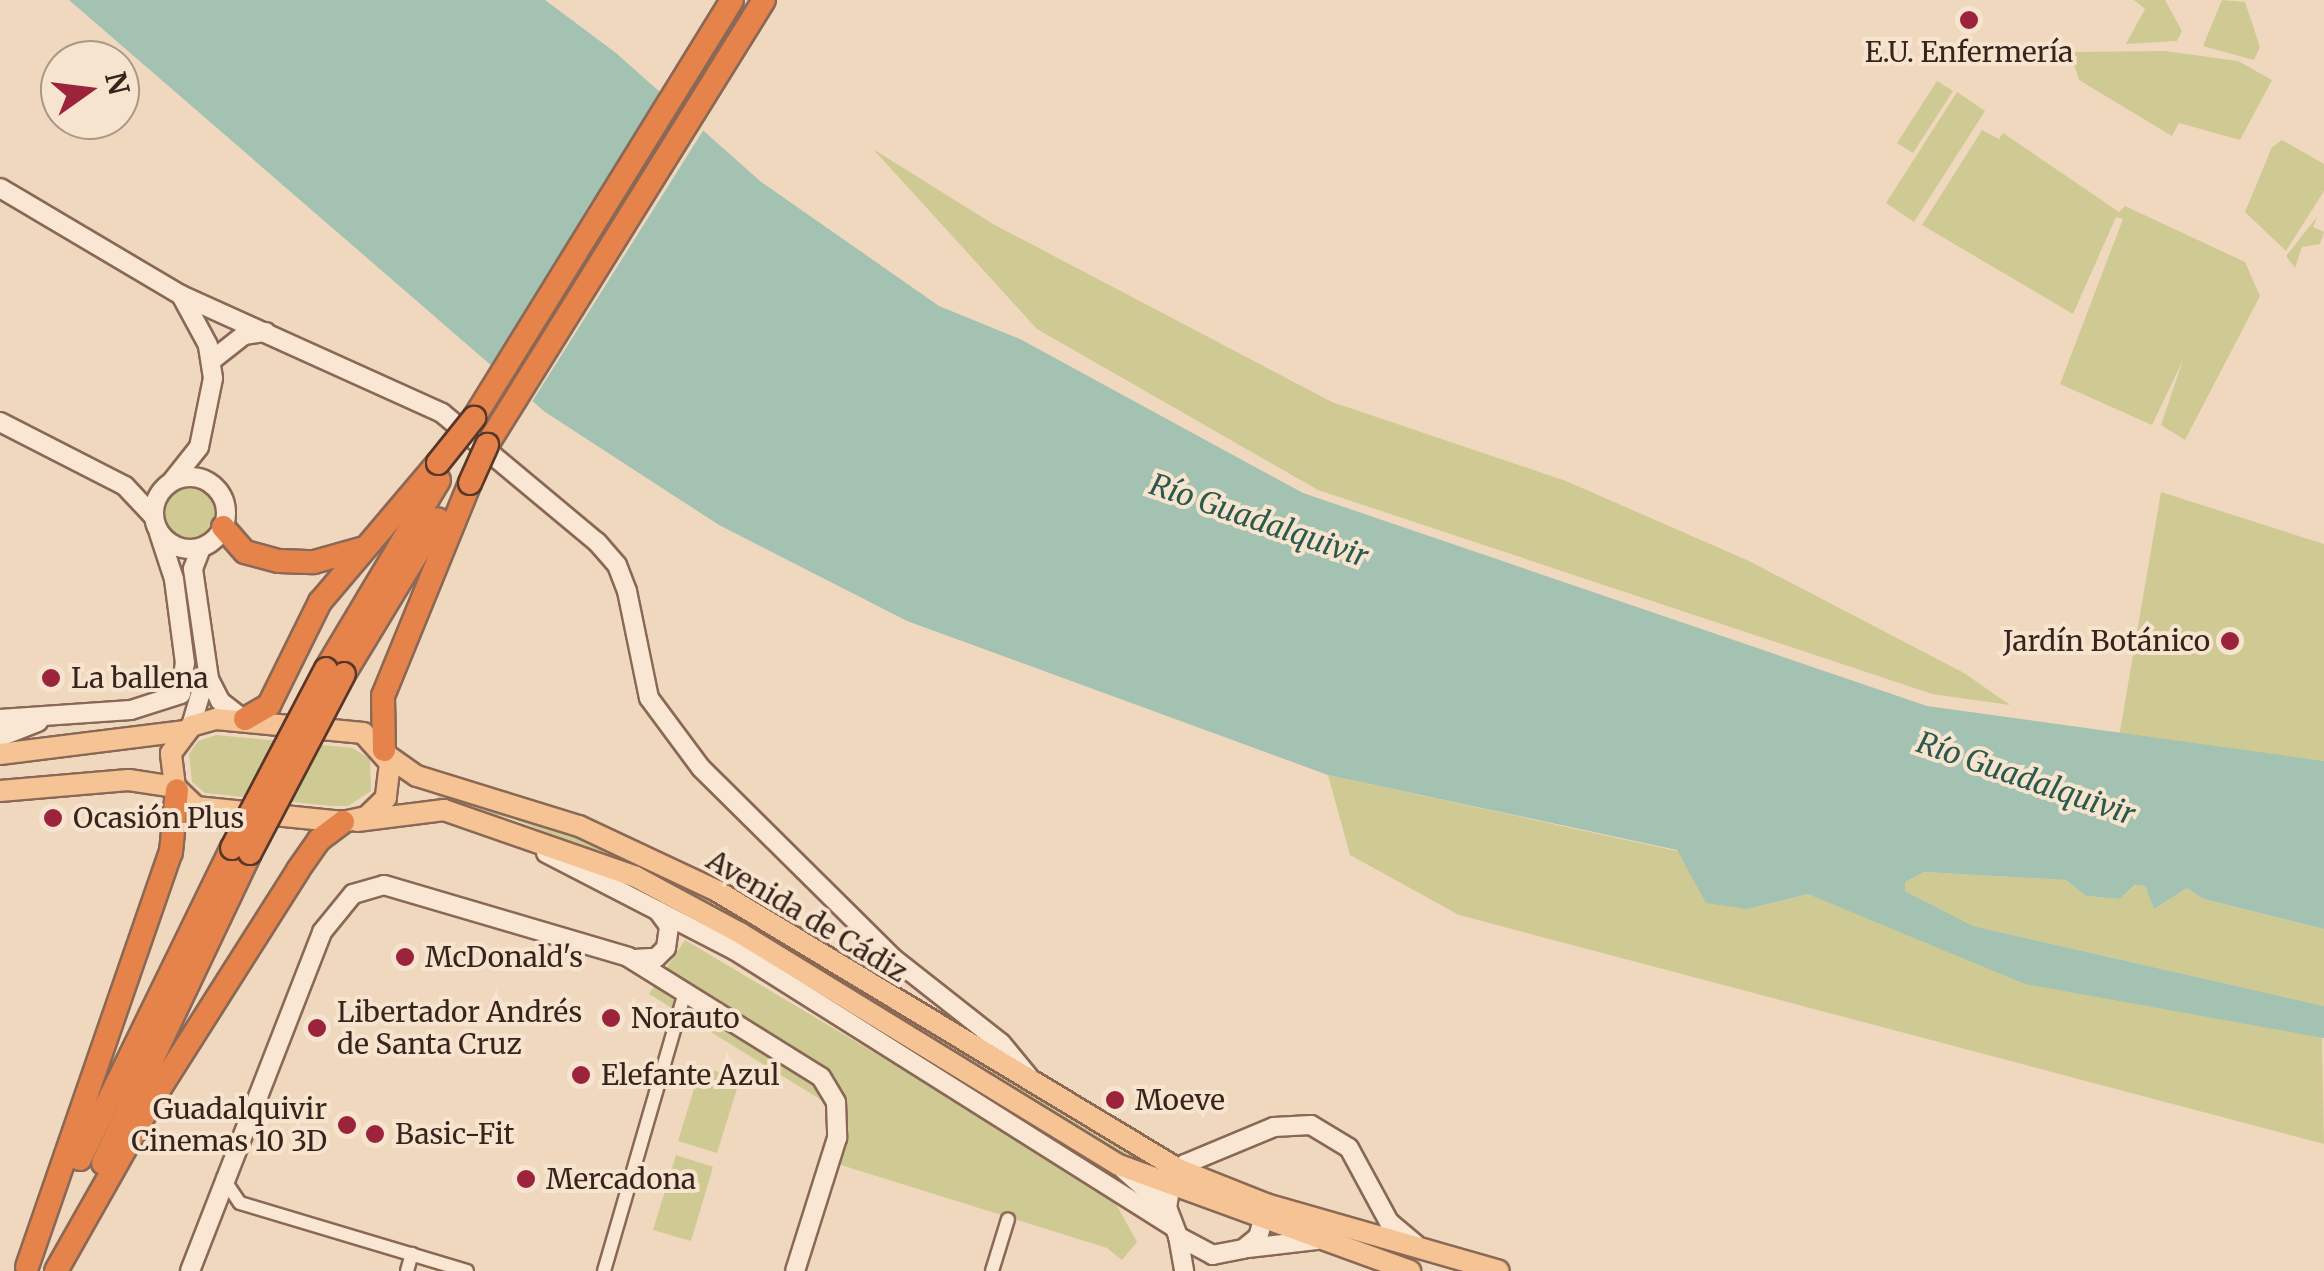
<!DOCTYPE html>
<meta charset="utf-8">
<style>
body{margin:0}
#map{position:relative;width:2324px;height:1271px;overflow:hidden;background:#f0d8bf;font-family:Merriweather,serif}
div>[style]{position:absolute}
.green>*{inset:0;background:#cfca93}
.round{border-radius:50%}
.water>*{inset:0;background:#a3c2b2}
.pier>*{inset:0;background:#f0d8bf}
.roads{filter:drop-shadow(2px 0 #8a6856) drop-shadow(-2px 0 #8a6856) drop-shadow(0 2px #8a6856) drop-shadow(0 -2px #8a6856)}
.street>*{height:12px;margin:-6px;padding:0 6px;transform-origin:6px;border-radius:6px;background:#fae7d3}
.secondary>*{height:18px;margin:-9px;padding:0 9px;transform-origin:9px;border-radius:9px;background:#fae7d3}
.secondary>.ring{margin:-9px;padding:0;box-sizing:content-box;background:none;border:18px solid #fae7d3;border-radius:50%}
.primary>*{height:20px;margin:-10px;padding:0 10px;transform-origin:10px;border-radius:10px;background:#f6c494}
.highway>*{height:22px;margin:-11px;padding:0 11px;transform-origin:11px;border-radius:11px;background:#e5834a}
.bridges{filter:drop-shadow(2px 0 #57372b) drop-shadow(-2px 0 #57372b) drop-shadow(0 2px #57372b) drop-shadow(0 -2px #57372b)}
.highway-bridge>*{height:22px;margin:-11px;padding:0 11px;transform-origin:11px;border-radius:11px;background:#e5834a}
.dots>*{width:28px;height:28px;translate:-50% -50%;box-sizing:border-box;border:5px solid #f7e4cf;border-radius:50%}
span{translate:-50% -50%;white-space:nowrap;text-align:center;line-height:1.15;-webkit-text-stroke:8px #f7e4cf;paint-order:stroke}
.poi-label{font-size:28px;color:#38241c}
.right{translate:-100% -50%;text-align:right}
.left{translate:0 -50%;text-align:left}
.street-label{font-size:28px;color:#38241c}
.water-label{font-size:30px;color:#2a594d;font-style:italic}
.north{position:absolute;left:40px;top:40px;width:100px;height:100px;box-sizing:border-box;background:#f7e4cf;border:2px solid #ab9787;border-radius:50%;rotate:76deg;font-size:28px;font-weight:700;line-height:40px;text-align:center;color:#38241c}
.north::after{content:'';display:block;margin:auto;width:35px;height:45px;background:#9c233c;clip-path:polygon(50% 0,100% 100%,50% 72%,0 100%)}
</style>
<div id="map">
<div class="green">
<i style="clip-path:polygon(2134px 0,2165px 0,2182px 31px,2177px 41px,2126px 44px,2145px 9px)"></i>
<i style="clip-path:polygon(2222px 0,2245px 2px,2260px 47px,2254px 60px,2203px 46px)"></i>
<i style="clip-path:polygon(2165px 51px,2238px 61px,2272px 80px,2240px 140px,2179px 123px,2172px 136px,2079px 80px,2070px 52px)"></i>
<i style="clip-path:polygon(1937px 81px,1953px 91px,1913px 153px,1897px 143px)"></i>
<i style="clip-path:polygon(1957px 92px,1985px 111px,1914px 222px,1886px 203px)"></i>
<i style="clip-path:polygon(1982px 130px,1999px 139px,2003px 133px,2119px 212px,2125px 206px,2245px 262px,2260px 296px,2185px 440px,2161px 425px,2183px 360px,2152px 425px,2060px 384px,2123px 219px,2116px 217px,2073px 314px,1922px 225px)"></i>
<i style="clip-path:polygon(2282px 140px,2324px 164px,2324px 191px,2286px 251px,2245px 212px,2272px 147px)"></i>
<i style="clip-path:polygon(873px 149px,993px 224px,1332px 402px,1566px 481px,1749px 561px,1964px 673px,2010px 705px,1932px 694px,1318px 490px,1037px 329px)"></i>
<i style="clip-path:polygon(2317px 217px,2313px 227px,2324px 232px,2320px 244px,2302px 247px,2295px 268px,2286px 256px)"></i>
<i class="round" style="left:164px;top:487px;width:52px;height:52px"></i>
<i style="clip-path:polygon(2161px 492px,2324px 544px,2324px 761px,2119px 737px)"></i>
<i style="clip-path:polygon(216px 735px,353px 748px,370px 759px,371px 791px,348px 806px,331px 806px,205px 793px,192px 782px,189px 754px,198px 741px)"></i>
<i style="clip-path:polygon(1328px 775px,1677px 851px,1747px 909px,1808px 894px,1906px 931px,2322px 1037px,2324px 1144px,1459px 915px,1350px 855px)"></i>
<i style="clip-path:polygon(439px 790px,551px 823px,697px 888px,1152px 1162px,1149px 1168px,1094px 1142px,642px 870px,513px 819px,437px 800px)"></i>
<i style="clip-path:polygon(1924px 872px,2066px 880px,2086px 896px,2120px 899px,2136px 885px,2145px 886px,2154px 909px,2187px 888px,2196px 890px,2204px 899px,2324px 929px,2324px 1006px,1973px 926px,1905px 891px,1905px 882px)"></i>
<i style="clip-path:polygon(685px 940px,1018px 1138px,1116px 1204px,1137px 1242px,1122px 1260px,1107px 1248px,825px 1160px,833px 1131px,823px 1101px,649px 994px)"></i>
<i style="clip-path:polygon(701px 1066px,740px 1079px,717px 1153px,678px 1141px)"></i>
<i style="clip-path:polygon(676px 1155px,713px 1167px,691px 1241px,653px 1230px)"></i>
</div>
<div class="water">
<i style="clip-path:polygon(69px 0,545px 0,616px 53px,760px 181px,939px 306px,1020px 339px,1303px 493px,1927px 706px,2324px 761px,2324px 929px,2204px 899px,2187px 888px,2154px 909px,2145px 886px,2135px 885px,2120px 899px,2086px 896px,2066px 880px,1924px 872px,1905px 882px,1905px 891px,1973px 926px,2324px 1006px,2324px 1038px,2025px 984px,1808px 894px,1747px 909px,1706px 903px,1677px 850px,1328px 775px,907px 621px,719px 525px,545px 412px)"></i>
</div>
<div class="pier">
<i style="clip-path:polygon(663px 88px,706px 126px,530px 405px,489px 370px)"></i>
</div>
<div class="roads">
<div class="street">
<i style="left:223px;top:1178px;width:30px;rotate:56deg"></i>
<i style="left:240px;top:1203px;width:237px;rotate:16.7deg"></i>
<i style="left:407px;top:1271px;width:18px;rotate:-74deg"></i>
<i style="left:604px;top:1271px;width:287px;rotate:-73.8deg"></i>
<i style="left:992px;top:1271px;width:54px;rotate:-72.9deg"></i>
</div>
<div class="secondary">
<i style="left:0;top:188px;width:210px;rotate:30.6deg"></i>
<i style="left:181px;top:295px;width:286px;rotate:24.3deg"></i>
<i style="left:442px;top:413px;width:202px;rotate:39.8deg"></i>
<i style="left:597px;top:542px;width:30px;rotate:49deg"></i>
<i style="left:617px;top:565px;width:28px;rotate:69deg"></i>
<i style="left:627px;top:591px;width:109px;rotate:78.4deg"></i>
<i style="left:649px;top:698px;width:87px;rotate:53.4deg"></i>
<i style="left:701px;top:768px;width:270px;rotate:44.7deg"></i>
<i style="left:893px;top:958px;width:137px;rotate:38.2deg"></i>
<i style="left:1001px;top:1043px;width:44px;rotate:50.5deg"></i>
<i style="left:211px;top:361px;width:42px;rotate:-38.2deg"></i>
<i style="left:244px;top:335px;width:22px;rotate:-8deg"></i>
<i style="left:0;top:422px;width:140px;rotate:27.1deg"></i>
<i style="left:125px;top:486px;width:42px;rotate:46.9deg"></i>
<i class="ring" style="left:154px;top:477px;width:54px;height:54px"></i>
<i style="left:172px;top:481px;width:43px;rotate:-51.5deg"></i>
<i style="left:199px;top:447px;width:70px;rotate:-78.5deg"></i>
<i style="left:213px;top:378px;width:33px;rotate:-99deg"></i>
<i style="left:208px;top:345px;width:57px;rotate:-118.4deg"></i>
<i style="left:201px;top:548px;width:22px;rotate:111deg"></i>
<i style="left:193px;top:569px;width:111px;rotate:81.7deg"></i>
<i style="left:209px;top:679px;width:25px;rotate:63deg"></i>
<i style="left:220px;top:701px;width:29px;rotate:38deg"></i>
<i style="left:0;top:719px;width:131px;rotate:-3.9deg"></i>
<i style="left:131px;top:710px;width:52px;rotate:-17.7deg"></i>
<i style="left:181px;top:694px;width:31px;rotate:-83deg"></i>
<i style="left:185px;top:663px;width:85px;rotate:-97.5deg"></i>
<i style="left:174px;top:579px;width:48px;rotate:-108.1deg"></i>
<i style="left:191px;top:726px;width:53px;rotate:-73.6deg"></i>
<i style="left:0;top:737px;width:41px;rotate:-21.5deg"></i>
<i style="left:546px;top:853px;width:212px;rotate:27.3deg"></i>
<i style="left:734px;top:950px;width:518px;rotate:32.22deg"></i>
<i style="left:634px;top:959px;width:22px;rotate:-3deg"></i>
<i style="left:656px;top:958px;width:14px;rotate:-45deg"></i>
<i style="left:666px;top:948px;width:22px;rotate:-82deg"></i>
<i style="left:669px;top:926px;width:19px;rotate:-126deg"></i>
<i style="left:1123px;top:1169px;width:59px;rotate:41.6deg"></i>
<i style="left:1267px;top:1206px;width:32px;rotate:106deg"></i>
<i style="left:1258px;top:1237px;width:19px;rotate:141deg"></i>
<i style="left:1243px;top:1249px;width:31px;rotate:169deg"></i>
<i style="left:1213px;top:1255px;width:40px;rotate:-152deg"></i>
<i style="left:1178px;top:1236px;width:30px;rotate:-111deg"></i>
<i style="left:1167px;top:1208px;width:30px;rotate:-81deg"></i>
<i style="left:1172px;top:1178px;width:19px;rotate:-47deg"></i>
<i style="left:1185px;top:1164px;width:96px;rotate:-22.6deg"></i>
<i style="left:1274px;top:1127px;width:37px;rotate:-3deg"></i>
<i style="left:1311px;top:1125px;width:44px;rotate:31.2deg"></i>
<i style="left:1349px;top:1148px;width:84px;rotate:61.6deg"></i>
<i style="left:1389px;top:1222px;width:35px;rotate:40deg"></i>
<i style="left:1178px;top:1236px;width:36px;rotate:80deg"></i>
<i style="left:1248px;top:1248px;width:69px;rotate:-6.6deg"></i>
<i style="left:190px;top:1271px;width:364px;rotate:-68.7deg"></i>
<i style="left:322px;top:932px;width:49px;rotate:-50.8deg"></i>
<i style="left:353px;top:894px;width:32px;rotate:-16deg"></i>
<i style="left:384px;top:885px;width:254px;rotate:16.4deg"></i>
<i style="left:628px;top:957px;width:227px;rotate:31.9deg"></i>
<i style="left:821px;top:1077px;width:29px;rotate:59deg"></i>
<i style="left:836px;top:1102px;width:36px;rotate:88deg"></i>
<i style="left:837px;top:1138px;width:139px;rotate:107.5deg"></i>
</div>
<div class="primary">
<i style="left:216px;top:719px;width:148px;rotate:5.4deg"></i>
<i style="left:363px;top:733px;width:40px;rotate:48deg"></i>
<i style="left:390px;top:763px;width:35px;rotate:97deg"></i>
<i style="left:386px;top:798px;width:28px;rotate:136deg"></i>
<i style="left:366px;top:817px;width:24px;rotate:168deg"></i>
<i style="left:343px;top:822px;width:148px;rotate:-174.2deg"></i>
<i style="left:196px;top:807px;width:29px;rotate:-136deg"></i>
<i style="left:175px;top:787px;width:34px;rotate:-97deg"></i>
<i style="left:171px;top:753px;width:34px;rotate:-53deg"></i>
<i style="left:191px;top:726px;width:26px;rotate:-16deg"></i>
<i style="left:0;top:754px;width:185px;rotate:-7.1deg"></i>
<i style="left:388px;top:756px;width:35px;rotate:35deg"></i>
<i style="left:417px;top:776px;width:170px;rotate:17.2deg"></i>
<i style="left:579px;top:826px;width:153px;rotate:25.2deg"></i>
<i style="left:717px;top:891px;width:538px;rotate:31.09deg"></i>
<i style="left:1178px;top:1169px;width:95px;rotate:21.7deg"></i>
<i style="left:1266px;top:1204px;width:242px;rotate:16deg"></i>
<i style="left:0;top:791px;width:129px;rotate:-4.9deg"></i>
<i style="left:129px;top:780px;width:47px;rotate:8.7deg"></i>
<i style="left:357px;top:821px;width:88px;rotate:-7.2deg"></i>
<i style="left:444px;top:810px;width:203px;rotate:19.2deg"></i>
<i style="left:636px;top:877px;width:118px;rotate:28.3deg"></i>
<i style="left:740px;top:933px;width:444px;rotate:31.5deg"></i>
<i style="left:1119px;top:1165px;width:310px;rotate:20deg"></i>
</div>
<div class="highway">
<i style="left:474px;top:418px;width:491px;rotate:-58.3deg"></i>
<i style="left:487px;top:445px;width:524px;rotate:-58.1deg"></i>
<i style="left:223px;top:527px;width:33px;rotate:49deg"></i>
<i style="left:245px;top:552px;width:35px;rotate:15deg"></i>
<i style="left:279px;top:561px;width:35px;rotate:2deg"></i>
<i style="left:314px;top:562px;width:49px;rotate:-15.5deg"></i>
<i style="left:326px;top:669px;width:220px;rotate:-59.1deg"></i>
<i style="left:344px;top:674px;width:181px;rotate:-58.8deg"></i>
<i style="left:245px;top:719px;width:28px;rotate:-30deg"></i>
<i style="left:269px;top:705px;width:115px;rotate:-63.7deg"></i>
<i style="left:320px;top:602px;width:182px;rotate:-49.7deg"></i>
<i style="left:384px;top:750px;width:54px;rotate:-91.1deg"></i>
<i style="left:383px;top:696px;width:230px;rotate:-67.8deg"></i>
<i style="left:80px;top:1159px;width:346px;rotate:-64deg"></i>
<i style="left:103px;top:1163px;width:343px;rotate:-64.6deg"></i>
<i style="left:27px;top:1267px;width:439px;rotate:-70.9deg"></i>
<i style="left:171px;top:852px;width:62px;rotate:-84.5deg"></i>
<i style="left:56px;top:1271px;width:207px;rotate:-60.5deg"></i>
<i style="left:158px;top:1091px;width:262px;rotate:-57.6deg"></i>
<i style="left:298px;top:870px;width:37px;rotate:-55deg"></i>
<i style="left:319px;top:840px;width:30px;rotate:-37deg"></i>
</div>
</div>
<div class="bridges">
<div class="highway-bridge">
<i style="left:438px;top:463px;width:58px;rotate:-51.3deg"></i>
<i style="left:470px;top:483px;width:42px;rotate:-65.9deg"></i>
<i style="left:232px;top:848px;width:202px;rotate:-62.3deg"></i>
<i style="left:250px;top:853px;width:202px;rotate:-62.3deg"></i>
</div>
</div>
<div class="dots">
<i style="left:1969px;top:20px;background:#9c233c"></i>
<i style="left:2230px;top:641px;background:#9c233c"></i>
<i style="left:51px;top:678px;background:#9c233c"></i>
<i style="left:53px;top:818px;background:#9c233c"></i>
<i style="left:405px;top:957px;background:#9c233c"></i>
<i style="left:611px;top:1018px;background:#9c233c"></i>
<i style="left:317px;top:1028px;background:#9c233c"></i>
<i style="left:581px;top:1075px;background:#9c233c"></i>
<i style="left:1115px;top:1100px;background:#9c233c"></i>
<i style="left:347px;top:1125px;background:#9c233c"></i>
<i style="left:375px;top:1134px;background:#9c233c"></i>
<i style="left:526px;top:1179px;background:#9c233c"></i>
</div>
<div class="poi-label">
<span style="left:1969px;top:52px">E.U. Enfermería</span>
<span class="right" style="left:2210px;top:641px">Jardín Botánico</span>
<span class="left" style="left:71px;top:678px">La ballena</span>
<span class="left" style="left:73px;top:818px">Ocasión Plus</span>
<span class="left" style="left:425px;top:957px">McDonald's</span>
<span class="left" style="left:337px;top:1028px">Libertador Andrés<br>de Santa Cruz</span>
<span class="left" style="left:631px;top:1018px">Norauto</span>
<span class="left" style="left:601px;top:1075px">Elefante Azul</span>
<span class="left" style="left:1135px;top:1100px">Moeve</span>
<span class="right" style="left:327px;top:1125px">Guadalquivir<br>Cinemas 10 3D</span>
<span class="left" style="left:395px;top:1134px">Basic-Fit</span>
<span class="left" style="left:546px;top:1179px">Mercadona</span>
</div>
<div class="street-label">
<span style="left:807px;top:916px;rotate:31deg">Avenida de Cádiz</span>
</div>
<div class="water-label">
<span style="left:1259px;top:520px;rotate:19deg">Río Guadalquivir</span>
<span style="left:2026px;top:778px;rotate:19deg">Río Guadalquivir</span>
</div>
<div class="north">N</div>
</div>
